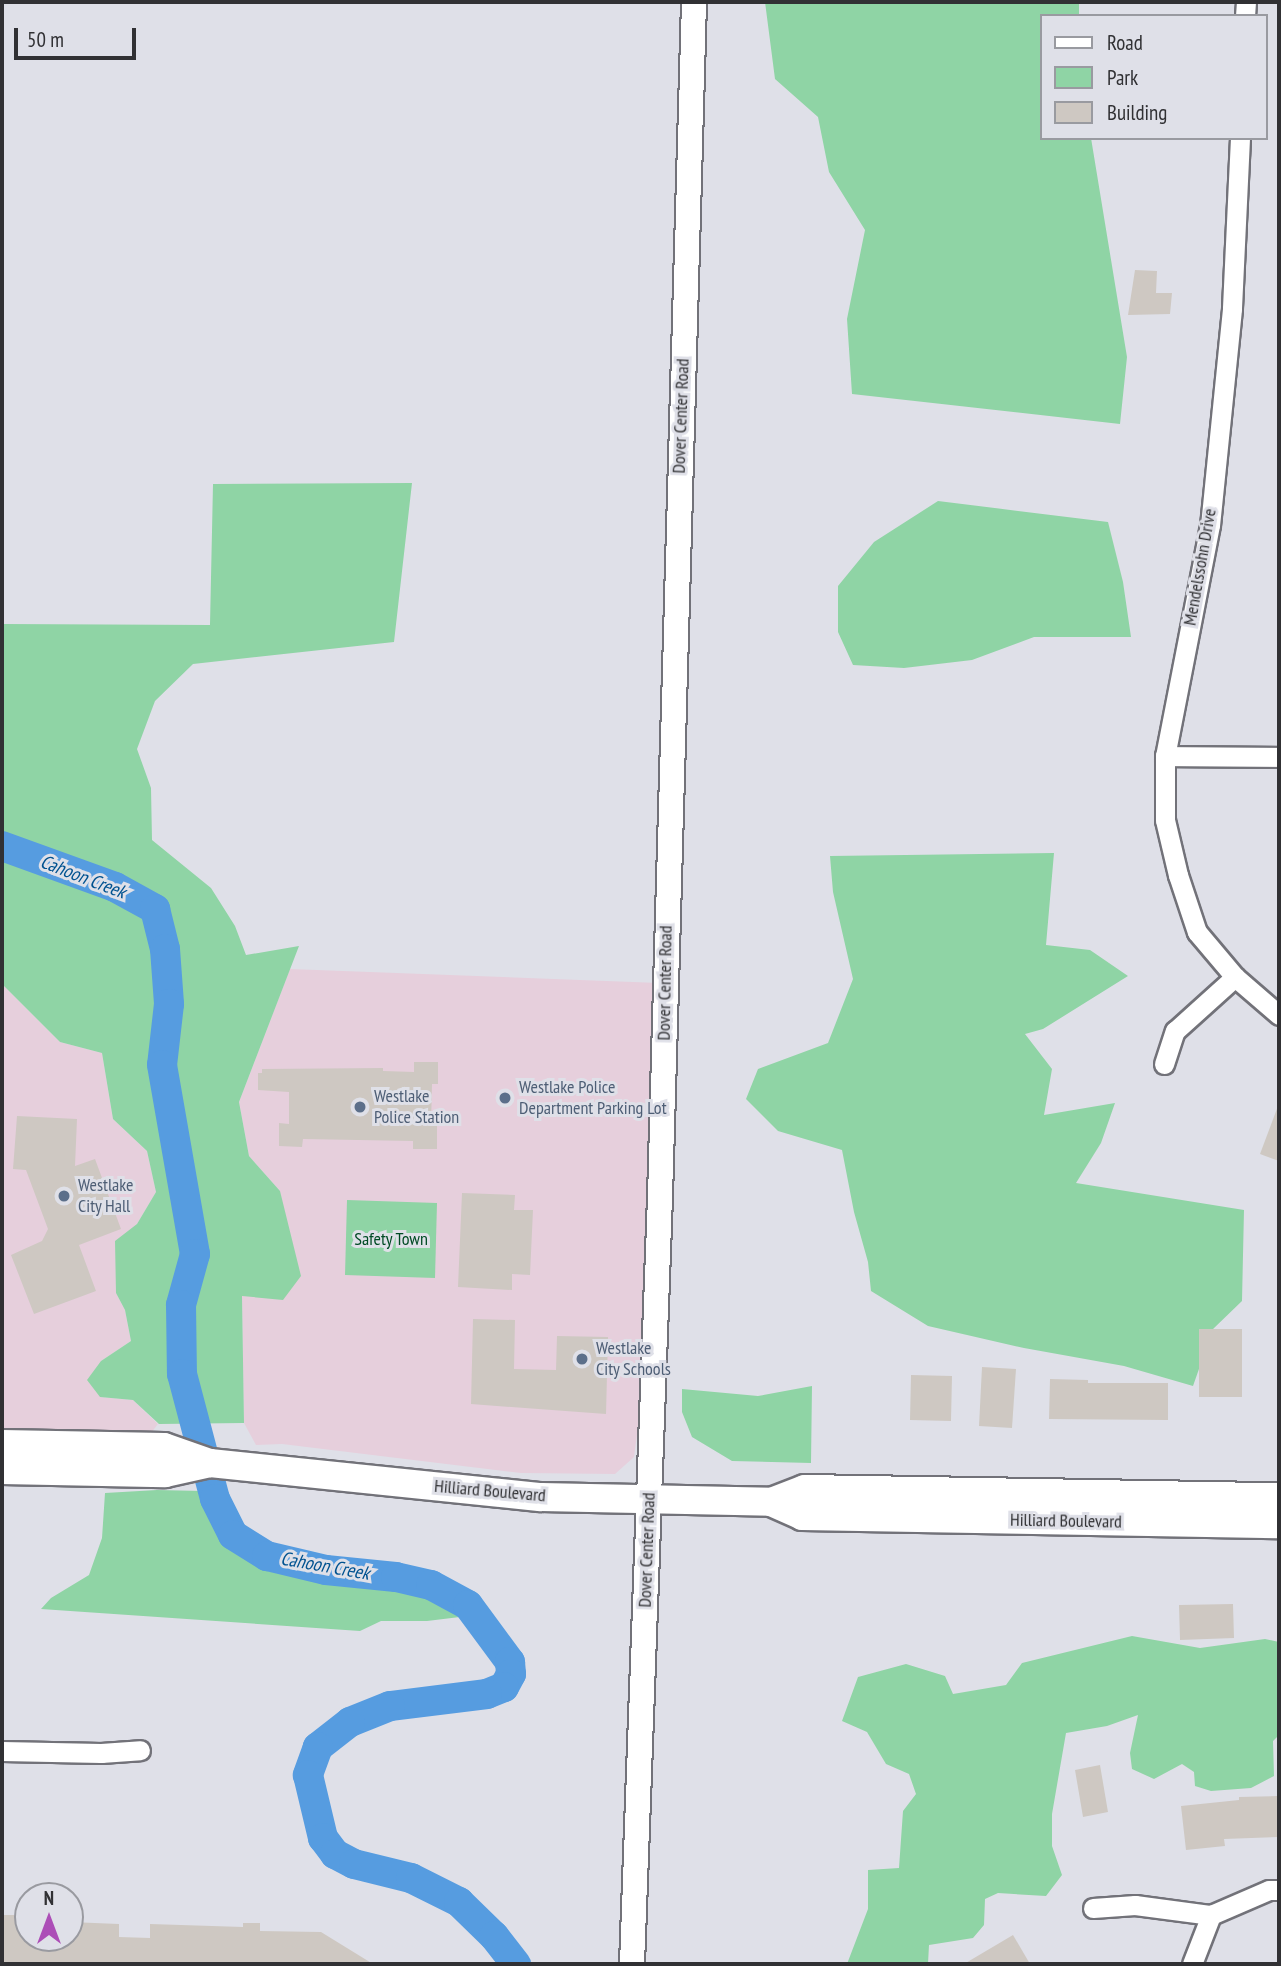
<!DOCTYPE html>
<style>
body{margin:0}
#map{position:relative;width:1281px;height:1966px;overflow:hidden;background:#dfe0e8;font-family:"PT Sans Narrow",sans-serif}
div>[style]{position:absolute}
.commercial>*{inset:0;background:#e6cfdc}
.green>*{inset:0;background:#8fd4a5}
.river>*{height:30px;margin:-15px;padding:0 15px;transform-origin:15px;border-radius:15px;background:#569ce0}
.building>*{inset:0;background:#cec8c2}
.roads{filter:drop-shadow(2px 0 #727279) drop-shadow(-2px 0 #727279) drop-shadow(0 2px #727279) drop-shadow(0 -2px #727279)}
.minor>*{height:19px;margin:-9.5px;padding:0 9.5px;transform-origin:9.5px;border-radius:9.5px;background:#fff}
.tertiary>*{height:24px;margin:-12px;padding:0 12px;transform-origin:12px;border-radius:12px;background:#fff}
.secondary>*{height:28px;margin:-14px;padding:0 14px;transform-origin:14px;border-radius:14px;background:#fff}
.dots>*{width:19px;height:19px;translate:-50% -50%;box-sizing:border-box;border:4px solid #dfe0e8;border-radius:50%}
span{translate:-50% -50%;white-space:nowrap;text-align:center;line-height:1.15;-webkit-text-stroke:6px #dfe0e8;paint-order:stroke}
.street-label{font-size:18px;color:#313134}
.service-label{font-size:18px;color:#4e5e75}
.left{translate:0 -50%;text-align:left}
.park-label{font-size:18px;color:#004a24}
.water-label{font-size:19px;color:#005290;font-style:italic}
.frame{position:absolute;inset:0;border:4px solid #313134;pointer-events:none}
.legend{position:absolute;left:1040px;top:14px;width:228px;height:126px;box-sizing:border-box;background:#dfe0e8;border:2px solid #999aa0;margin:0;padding:9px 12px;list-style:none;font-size:21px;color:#313134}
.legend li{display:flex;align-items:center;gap:14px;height:35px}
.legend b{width:35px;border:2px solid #999aa0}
.north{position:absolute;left:14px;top:1882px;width:70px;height:70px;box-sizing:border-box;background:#dfe0e8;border:2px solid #999aa0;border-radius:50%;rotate:0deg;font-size:19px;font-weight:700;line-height:28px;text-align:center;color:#313134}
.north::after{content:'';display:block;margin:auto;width:24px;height:32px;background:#ac4eb7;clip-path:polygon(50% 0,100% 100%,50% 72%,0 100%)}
.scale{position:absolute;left:14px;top:28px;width:122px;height:32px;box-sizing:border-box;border:4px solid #313134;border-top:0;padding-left:9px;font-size:21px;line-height:24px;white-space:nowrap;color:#313134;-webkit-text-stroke:5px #dfe0e8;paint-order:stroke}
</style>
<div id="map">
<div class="commercial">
<i style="clip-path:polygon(290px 969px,659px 983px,641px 1405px,634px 1457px,615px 1474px,521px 1473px,282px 1444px,256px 1445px,244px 1423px,242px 1295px,280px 1191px,249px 1156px,239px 1102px)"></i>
<i style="clip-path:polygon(2px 984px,60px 1042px,102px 1053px,113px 1119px,147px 1151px,156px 1192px,137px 1224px,116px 1293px,125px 1310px,131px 1341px,101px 1361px,100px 1397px,133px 1400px,158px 1424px,147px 1438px,2px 1435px)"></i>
</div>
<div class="green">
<i style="clip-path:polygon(765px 2px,1079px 2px,1079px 16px,1041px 16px,1041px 138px,1091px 138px,1127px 357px,1120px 424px,852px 394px,847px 319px,865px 230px,829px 172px,818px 117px,775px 79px)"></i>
<i style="clip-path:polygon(412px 483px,394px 642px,193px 664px,155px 701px,137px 749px,151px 788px,152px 840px,211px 888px,235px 926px,246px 955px,299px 946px,239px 1102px,249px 1156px,280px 1191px,301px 1276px,283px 1300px,242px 1296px,244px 1423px,159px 1424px,133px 1400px,100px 1397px,87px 1380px,101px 1361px,131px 1341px,125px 1310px,116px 1293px,115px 1241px,137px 1224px,156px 1192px,147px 1151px,113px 1119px,102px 1053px,60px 1042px,2px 984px,2px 624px,210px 625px,213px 484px)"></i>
<i style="clip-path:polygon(938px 501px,1108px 522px,1123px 582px,1131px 637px,1034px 637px,972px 660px,904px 668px,853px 665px,838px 632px,838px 586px,874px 542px)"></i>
<i style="clip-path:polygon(1054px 853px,1046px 945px,1090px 950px,1128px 976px,1043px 1029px,1025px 1034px,1052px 1069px,1044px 1115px,1115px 1103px,1101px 1143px,1076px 1183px,1244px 1210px,1242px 1301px,1213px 1329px,1193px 1386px,1124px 1366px,1024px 1348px,928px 1326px,871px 1291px,868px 1262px,854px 1212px,842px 1150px,778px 1131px,746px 1099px,758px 1069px,828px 1043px,853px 979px,833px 892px,830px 856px)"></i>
<i style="clip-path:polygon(347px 1200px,437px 1203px,435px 1278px,345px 1275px)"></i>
<i style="clip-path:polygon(812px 1386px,811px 1463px,732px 1461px,692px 1437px,682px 1412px,682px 1389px,758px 1396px)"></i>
<i style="clip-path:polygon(157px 1490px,202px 1491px,215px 1499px,233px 1535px,267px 1556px,326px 1570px,396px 1577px,431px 1585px,468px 1605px,468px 1616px,427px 1621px,381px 1621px,360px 1631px,41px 1609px,51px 1598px,89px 1575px,102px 1538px,105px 1493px)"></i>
<i style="clip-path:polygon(1132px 1636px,1200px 1648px,1265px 1639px,1279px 1642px,1279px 1735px,1273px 1741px,1274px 1776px,1251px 1788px,1211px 1791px,1195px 1786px,1194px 1772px,1182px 1764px,1154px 1779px,1132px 1769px,1130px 1753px,1138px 1715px,1107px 1726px,1066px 1733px,1052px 1814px,1052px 1846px,1062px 1875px,1046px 1896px,998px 1893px,985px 1899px,984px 1925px,973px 1938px,929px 1945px,928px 1964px,847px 1964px,868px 1909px,868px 1870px,899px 1868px,903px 1811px,916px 1794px,909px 1774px,886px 1764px,867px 1732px,842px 1721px,858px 1677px,906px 1664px,945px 1676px,953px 1694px,1006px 1685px,1022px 1663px)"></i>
</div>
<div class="river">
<i style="left:2px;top:846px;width:120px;rotate:19.9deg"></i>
<i style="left:115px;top:887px;width:46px;rotate:28.8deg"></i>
<i style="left:155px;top:909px;width:41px;rotate:76deg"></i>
<i style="left:165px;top:949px;width:55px;rotate:85.8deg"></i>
<i style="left:169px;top:1004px;width:61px;rotate:96.5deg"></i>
<i style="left:162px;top:1065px;width:192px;rotate:80.1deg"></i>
<i style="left:195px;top:1254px;width:53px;rotate:105.4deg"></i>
<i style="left:181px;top:1305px;width:69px;rotate:89.2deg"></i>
<i style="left:182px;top:1374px;width:129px;rotate:75.2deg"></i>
<i style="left:215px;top:1499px;width:40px;rotate:63.4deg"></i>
<i style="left:233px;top:1535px;width:40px;rotate:32deg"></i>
<i style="left:267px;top:1556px;width:61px;rotate:13.3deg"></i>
<i style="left:326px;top:1570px;width:70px;rotate:5.7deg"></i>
<i style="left:396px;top:1577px;width:36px;rotate:13deg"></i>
<i style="left:431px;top:1585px;width:42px;rotate:28.4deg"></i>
<i style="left:468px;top:1605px;width:71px;rotate:53.6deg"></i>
<i style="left:510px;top:1662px;width:12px;rotate:85deg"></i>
<i style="left:511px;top:1674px;width:15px;rotate:118deg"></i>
<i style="left:504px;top:1687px;width:18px;rotate:158deg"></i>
<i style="left:487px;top:1694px;width:98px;rotate:172.9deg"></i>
<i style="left:390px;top:1706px;width:43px;rotate:158.2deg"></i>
<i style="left:350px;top:1722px;width:41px;rotate:142deg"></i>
<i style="left:318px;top:1747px;width:30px;rotate:110deg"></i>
<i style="left:308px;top:1775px;width:65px;rotate:76.6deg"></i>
<i style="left:323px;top:1838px;width:20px;rotate:53deg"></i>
<i style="left:335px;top:1854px;width:21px;rotate:28deg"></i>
<i style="left:354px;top:1864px;width:59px;rotate:13.8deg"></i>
<i style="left:411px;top:1878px;width:54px;rotate:26.6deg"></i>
<i style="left:459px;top:1902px;width:49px;rotate:44.2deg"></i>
<i style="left:494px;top:1936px;width:36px;rotate:52deg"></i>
</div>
<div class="building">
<i style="clip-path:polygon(1135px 270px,1157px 271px,1156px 293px,1172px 293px,1170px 314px,1128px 315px)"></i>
<i style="clip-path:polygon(414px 1062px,438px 1062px,438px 1084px,432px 1084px,431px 1125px,437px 1126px,437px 1149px,413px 1149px,413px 1141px,303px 1139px,302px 1147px,279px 1146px,279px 1123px,289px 1124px,289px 1092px,258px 1090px,258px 1073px,262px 1073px,262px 1069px,383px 1068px,383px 1071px,414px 1072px)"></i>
<i style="clip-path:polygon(1278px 1106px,1279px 1106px,1279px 1161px,1260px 1154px)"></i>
<i style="clip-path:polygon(17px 1116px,77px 1119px,75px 1166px,95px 1159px,121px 1229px,79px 1245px,96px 1291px,34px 1314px,11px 1255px,42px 1241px,48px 1229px,26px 1170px,13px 1169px)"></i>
<i style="clip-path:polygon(462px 1193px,515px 1195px,514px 1210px,533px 1210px,530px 1275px,512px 1274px,512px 1290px,458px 1287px)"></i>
<i style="clip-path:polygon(473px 1319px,515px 1320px,514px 1369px,556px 1370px,557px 1336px,608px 1337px,606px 1414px,471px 1404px)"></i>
<i style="clip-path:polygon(1199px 1329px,1242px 1329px,1242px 1397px,1199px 1397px)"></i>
<i style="clip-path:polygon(982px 1367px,1016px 1369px,1012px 1428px,979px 1426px)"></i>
<i style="clip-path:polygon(911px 1375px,952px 1376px,951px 1421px,910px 1420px)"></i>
<i style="clip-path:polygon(1050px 1379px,1088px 1380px,1088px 1383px,1168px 1383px,1168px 1420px,1049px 1419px)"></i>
<i style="clip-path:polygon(1233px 1604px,1234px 1638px,1180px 1640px,1179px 1605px)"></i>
<i style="clip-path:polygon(1100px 1765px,1108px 1812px,1083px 1817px,1075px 1770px)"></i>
<i style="clip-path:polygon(1277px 1796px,1278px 1837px,1224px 1839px,1225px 1846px,1186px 1850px,1181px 1806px,1239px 1800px,1239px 1797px)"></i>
<i style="clip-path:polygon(2px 1915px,26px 1915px,28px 1938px,70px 1938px,70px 1922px,119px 1924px,119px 1937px,150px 1938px,150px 1924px,243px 1927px,243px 1923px,260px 1923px,260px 1931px,321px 1932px,373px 1964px,2px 1964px)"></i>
<i style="clip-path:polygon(1013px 1935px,1030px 1964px,964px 1964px)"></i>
</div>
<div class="roads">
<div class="minor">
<i style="left:1245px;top:16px;width:14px;rotate:-86deg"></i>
<i style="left:1240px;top:138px;width:171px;rotate:92.7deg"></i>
<i style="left:1232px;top:309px;width:217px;rotate:95.8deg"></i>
<i style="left:1210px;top:525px;width:235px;rotate:101deg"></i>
<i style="left:1165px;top:756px;width:64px;rotate:90deg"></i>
<i style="left:1165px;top:820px;width:57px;rotate:76.7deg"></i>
<i style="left:1178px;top:875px;width:60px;rotate:71.6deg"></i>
<i style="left:1197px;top:932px;width:59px;rotate:49.8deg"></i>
<i style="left:1235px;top:977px;width:58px;rotate:40.8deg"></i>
<i style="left:1165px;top:756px;width:114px;rotate:0.5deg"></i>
<i style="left:1164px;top:1064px;width:35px;rotate:-72deg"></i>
<i style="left:1175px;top:1031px;width:81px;rotate:-42deg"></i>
<i style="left:2px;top:1751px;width:99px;rotate:1.2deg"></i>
<i style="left:101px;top:1753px;width:39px;rotate:-4deg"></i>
<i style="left:1093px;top:1908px;width:42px;rotate:-4.1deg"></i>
<i style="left:1135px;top:1905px;width:77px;rotate:7.5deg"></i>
<i style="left:1211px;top:1915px;width:63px;rotate:-23.3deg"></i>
<i style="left:1269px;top:1890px;width:10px"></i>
<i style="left:1192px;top:1964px;width:53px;rotate:-68.8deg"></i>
</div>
<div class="tertiary">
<i style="left:632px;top:1964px;width:768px;rotate:-87.91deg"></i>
<i style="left:660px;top:1197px;width:1195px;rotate:-88.37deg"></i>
</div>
<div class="secondary">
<i style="left:2px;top:1444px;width:162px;rotate:1.1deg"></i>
<i style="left:164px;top:1447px;width:49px;rotate:19.2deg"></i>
<i style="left:210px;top:1463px;width:333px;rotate:5.9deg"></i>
<i style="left:541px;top:1497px;width:230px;rotate:1.2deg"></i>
<i style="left:771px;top:1502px;width:36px;rotate:-21deg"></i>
<i style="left:805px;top:1489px;width:474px;rotate:1deg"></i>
<i style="left:2px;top:1470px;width:163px;rotate:1.1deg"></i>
<i style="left:165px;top:1473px;width:46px;rotate:-12.5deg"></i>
<i style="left:771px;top:1502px;width:34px;rotate:24deg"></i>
<i style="left:802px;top:1516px;width:477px;rotate:1deg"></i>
</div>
</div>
<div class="dots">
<i style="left:505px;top:1098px;background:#5c6f8a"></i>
<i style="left:360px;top:1107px;background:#5c6f8a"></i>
<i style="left:64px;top:1196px;background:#5c6f8a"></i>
<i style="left:582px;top:1359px;background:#5c6f8a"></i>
</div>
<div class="street-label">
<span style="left:681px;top:416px;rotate:-88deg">Dover Center Road</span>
<span style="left:1200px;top:567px;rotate:-80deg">Mendelssohn Drive</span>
<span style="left:665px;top:983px;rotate:-89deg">Dover Center Road</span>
<span style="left:490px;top:1491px;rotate:5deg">Hilliard Boulevard</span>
<span style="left:1066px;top:1521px;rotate:1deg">Hilliard Boulevard</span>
<span style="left:647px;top:1550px;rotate:-88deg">Dover Center Road</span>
</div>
<div class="service-label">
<span class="left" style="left:519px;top:1098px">Westlake Police<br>Department Parking Lot</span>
<span class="left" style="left:374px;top:1107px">Westlake<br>Police Station</span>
<span class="left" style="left:78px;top:1196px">Westlake<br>City Hall</span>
<span class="left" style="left:596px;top:1359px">Westlake<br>City Schools</span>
</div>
<div class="park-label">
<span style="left:391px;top:1239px">Safety Town</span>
</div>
<div class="water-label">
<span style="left:83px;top:877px;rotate:21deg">Cahoon Creek</span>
<span style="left:325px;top:1566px;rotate:10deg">Cahoon Creek</span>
</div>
<div class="frame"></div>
<ul class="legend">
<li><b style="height:9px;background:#fff"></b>Road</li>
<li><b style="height:19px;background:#8fd4a5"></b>Park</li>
<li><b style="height:19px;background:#cec8c2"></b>Building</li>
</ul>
<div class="north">N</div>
<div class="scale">50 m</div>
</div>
